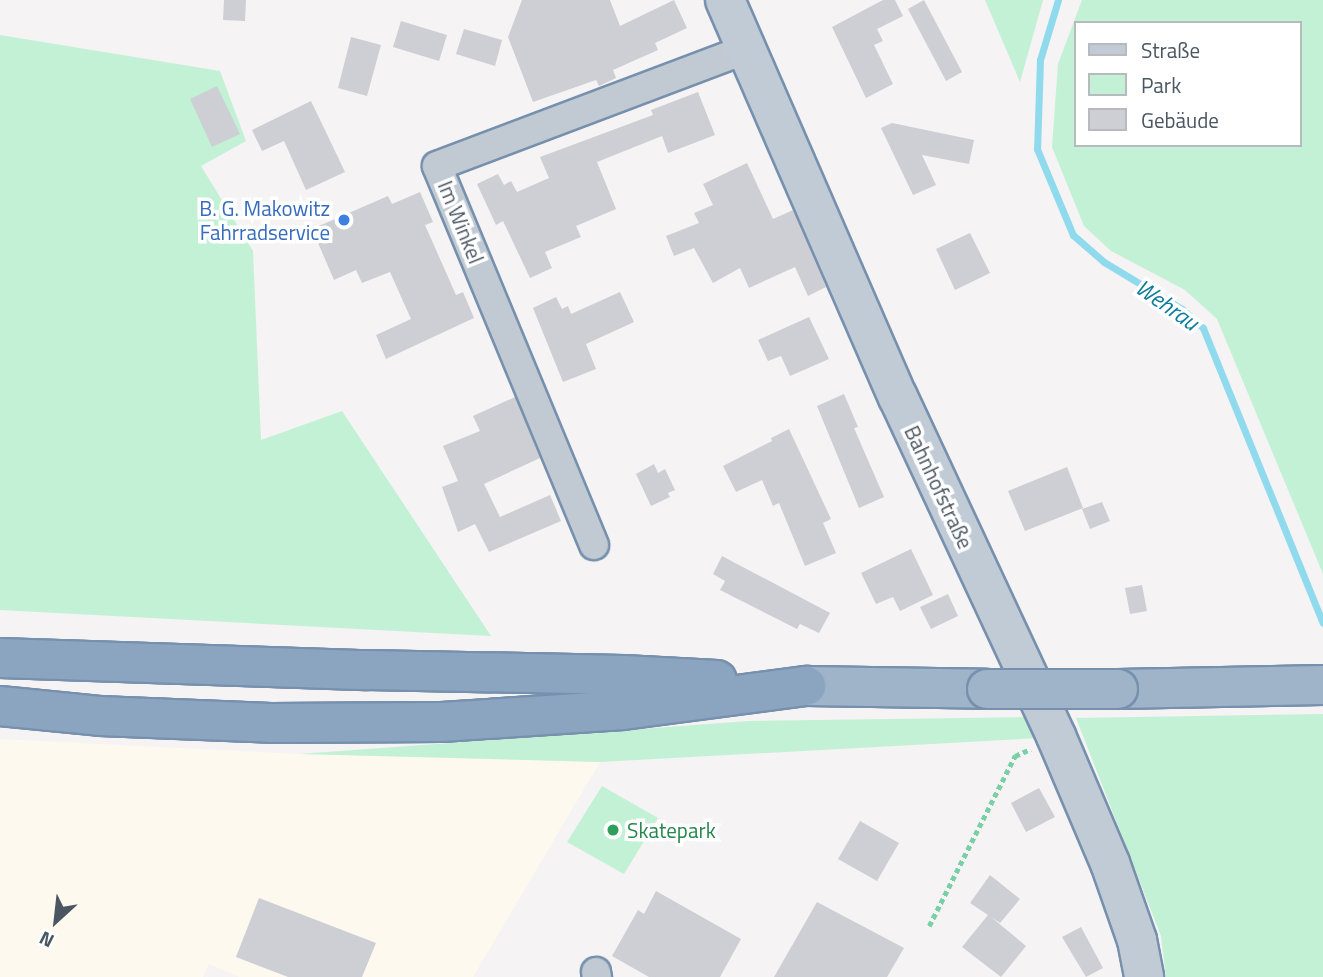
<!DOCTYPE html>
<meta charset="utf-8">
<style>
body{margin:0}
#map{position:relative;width:1323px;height:977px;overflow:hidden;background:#f5f3f3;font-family:"Titillium Web",sans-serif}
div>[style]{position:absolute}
.commercial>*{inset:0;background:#fdf9ef}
.green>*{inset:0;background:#c3f1d5}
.stream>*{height:7px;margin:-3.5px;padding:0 3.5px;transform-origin:3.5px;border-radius:3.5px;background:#90daee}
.building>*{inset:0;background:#cdcfd5}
.path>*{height:4.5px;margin-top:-2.25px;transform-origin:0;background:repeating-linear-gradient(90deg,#7ad0a6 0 5px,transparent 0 8.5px)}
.roads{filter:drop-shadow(2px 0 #7690ad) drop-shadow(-2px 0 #7690ad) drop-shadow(0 2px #7690ad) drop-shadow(0 -2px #7690ad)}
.minor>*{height:28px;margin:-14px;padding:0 14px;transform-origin:14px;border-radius:14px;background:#c1cad2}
.secondary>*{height:38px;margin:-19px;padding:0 19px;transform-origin:19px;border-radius:19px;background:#c1cbd6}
.trunk>*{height:38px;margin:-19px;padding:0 19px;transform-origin:19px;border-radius:19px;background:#9fb4c9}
.motorway>*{height:38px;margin:-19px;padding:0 19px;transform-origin:19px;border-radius:19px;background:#8ba5c1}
.bridges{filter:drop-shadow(2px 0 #7690ad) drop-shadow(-2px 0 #7690ad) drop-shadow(0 2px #7690ad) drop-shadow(0 -2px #7690ad)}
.trunk-bridge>*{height:38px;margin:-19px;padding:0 19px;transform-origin:19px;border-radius:19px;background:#9fb4c9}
.dots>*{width:19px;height:19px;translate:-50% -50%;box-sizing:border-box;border:4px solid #fff;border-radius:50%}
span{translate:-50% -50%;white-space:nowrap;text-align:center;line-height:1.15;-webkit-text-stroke:7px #fff;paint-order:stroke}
.shop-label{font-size:21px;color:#366cbe}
.right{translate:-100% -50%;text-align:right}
.street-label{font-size:21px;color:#4a5661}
.leisure-label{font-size:21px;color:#27864d}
.left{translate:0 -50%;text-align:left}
.water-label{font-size:23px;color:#0c7c9b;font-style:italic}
.legend{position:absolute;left:1074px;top:21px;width:228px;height:126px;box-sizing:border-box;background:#fff;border:2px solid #b7bbc0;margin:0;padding:9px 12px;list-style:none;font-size:21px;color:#4a5661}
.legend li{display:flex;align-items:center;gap:14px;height:35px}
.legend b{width:35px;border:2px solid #b7bbc0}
.north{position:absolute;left:21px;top:886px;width:70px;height:70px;-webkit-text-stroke:5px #fff;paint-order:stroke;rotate:207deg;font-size:19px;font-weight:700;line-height:28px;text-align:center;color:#4a5661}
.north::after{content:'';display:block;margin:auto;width:24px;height:32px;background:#4a5661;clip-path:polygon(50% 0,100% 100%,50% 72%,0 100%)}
</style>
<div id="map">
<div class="commercial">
<i style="clip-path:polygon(0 739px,300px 754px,600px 762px,473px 977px,240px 977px,209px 964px,203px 977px,0 977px)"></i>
</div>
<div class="green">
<i style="clip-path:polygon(985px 0,1043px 0,1020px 82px)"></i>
<i style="clip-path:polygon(evenodd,1082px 0,1323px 0,1323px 574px,1217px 319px,1185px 290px,1111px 251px,1084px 226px,1052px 147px,1058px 64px,1082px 0,1076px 23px,1300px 23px,1300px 145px,1076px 145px,1076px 23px)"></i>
<i style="clip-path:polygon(0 35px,220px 71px,246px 141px,201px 166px,253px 251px,261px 440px,342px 411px,491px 636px,0 610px)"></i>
<i style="clip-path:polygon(1323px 714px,1323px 977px,1166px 977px,1161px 936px,1076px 718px)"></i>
<i style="clip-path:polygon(1028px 717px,1039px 738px,600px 762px,300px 754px,749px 721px)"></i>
<i style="clip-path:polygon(602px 786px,658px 818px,624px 874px,567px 842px)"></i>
</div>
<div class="stream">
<i style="left:1058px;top:0;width:63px;rotate:106.7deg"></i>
<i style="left:1040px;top:60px;width:89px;rotate:91.9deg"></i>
<i style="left:1037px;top:149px;width:93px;rotate:67.3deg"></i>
<i style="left:1073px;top:235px;width:41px;rotate:41.1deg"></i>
<i style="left:1104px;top:262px;width:91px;rotate:31.1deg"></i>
<i style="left:1182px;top:309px;width:28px;rotate:42deg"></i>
<i style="left:1203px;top:328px;width:318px;rotate:67.9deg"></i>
</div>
<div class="building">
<i style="clip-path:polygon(224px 0,246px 0,245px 21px,223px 20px)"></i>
<i style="clip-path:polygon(522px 0,610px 0,620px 26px,674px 0,687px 28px,655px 43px,658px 50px,613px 70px,616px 78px,599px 86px,596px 80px,533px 102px,508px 37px)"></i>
<i style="clip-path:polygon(883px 0,895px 0,903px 16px,877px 29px,883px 41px,874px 45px,893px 84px,866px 98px,832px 27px)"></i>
<i style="clip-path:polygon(924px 0,962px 72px,946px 81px,908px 9px)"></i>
<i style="clip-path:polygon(401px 21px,447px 35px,439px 61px,393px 47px)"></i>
<i style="clip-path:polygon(464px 29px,502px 40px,495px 66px,456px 54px)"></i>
<i style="clip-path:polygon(351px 37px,381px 45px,367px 96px,338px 88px)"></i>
<i style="clip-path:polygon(217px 86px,240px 134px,212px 147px,190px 99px)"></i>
<i style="clip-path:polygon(698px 92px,715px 135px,668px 153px,662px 136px,597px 162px,616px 209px,576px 226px,581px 237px,545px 252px,552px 268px,530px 278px,503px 221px,496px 225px,477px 184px,498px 174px,504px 185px,511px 181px,517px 192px,549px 178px,540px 157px,653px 115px,651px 110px)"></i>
<i style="clip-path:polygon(311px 101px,345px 172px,306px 190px,284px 141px,262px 151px,252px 130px)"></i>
<i style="clip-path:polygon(892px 123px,974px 140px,969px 164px,922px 155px,936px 185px,913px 195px,881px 128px)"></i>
<i style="clip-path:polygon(747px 163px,773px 219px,793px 210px,826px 287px,808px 296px,795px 267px,749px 288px,740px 268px,713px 283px,694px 248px,674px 256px,666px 236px,699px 223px,694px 213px,713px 205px,703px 184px)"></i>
<i style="clip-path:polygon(420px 192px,433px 222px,425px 225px,456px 295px,463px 292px,474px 318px,386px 359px,376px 335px,411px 319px,390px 272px,362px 283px,356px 270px,334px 280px,312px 229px,388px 196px,392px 204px)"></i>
<i style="clip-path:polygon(970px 233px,990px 273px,955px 290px,936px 249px)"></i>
<i style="clip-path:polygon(620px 292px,634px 322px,586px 344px,596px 369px,563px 382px,533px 308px,556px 297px,562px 309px,568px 306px,571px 314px)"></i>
<i style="clip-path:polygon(809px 317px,829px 359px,790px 376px,781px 356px,768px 361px,758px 340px)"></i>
<i style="clip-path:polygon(844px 394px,858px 427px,854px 428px,884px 497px,859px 508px,817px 406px)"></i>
<i style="clip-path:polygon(515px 397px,540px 458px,484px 484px,500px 517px,550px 495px,561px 521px,489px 552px,475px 524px,458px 532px,442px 487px,458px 481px,443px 446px,480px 431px,473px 416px)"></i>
<i style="clip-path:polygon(789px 429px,831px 519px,823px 523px,836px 553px,805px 566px,779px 503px,773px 506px,762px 480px,736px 492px,723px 466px,772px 441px,771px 438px)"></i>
<i style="clip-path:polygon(654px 464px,658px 473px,665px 469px,675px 490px,668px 493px,670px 497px,651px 506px,636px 474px)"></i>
<i style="clip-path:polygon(1067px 467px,1083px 508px,1025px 531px,1008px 491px)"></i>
<i style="clip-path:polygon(1102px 502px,1110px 521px,1090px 529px,1082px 509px)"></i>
<i style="clip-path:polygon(911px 549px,933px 595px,900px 611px,893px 597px,876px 604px,861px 573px)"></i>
<i style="clip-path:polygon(722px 556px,830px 613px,819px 633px,800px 624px,797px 629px,720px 590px,725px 581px,713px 574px)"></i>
<i style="clip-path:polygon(1142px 585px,1147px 611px,1130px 614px,1125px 588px)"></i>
<i style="clip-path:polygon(948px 594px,958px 616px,931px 629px,920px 607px)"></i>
<i style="clip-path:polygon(1039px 788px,1055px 817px,1026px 832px,1011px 803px)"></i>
<i style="clip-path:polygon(860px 821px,899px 843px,877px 881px,838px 859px)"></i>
<i style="clip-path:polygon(990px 875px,1020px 899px,1000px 923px,991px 917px,1026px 946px,1001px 977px,962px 947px,988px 915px,970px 903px)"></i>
<i style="clip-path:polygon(656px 891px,741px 939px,720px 977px,649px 977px,612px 956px,638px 910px,644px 914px)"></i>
<i style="clip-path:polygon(259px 898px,376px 943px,362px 977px,288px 977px,236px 957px)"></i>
<i style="clip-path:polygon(817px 902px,904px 948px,887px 977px,774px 977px)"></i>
<i style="clip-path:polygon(1081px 927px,1103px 968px,1086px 977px,1062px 937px)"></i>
</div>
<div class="path">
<i style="left:929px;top:926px;width:191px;rotate:-63.2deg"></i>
<i style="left:1015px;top:756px;width:17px;rotate:-24deg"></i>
</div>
<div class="roads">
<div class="minor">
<i style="left:594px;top:545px;width:410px;rotate:-112.5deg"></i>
<i style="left:437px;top:166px;width:331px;rotate:-20.7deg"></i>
<i style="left:596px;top:972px;width:5px;rotate:79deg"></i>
</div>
<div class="secondary">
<i style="left:725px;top:0;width:433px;rotate:66.5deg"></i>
<i style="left:898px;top:397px;width:374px;rotate:65deg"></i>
<i style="left:1056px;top:736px;width:138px;rotate:67deg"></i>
<i style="left:1110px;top:863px;width:82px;rotate:70.7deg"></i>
<i style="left:1137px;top:940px;width:38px;rotate:79deg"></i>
</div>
<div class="trunk">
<i style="left:806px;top:686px;width:181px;rotate:0.9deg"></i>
<i style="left:1118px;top:689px;width:205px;rotate:-1.1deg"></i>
</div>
<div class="motorway">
<i style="left:0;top:658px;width:367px;rotate:1.9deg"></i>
<i style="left:367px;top:670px;width:257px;rotate:1.1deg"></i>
<i style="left:624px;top:675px;width:93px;rotate:3.1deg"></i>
<i style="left:0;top:706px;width:100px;rotate:5.7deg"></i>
<i style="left:100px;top:716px;width:171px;rotate:2.3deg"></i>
<i style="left:271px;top:723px;width:171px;rotate:-0.3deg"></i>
<i style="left:442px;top:722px;width:181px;rotate:-3.8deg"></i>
<i style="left:623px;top:710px;width:185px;rotate:-7.5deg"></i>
</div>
</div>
<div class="bridges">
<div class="trunk-bridge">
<i style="left:987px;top:689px;width:131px"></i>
</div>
</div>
<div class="dots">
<i style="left:344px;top:220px;background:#3f7fe0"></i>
<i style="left:613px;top:830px;background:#2e9e5b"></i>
</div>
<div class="shop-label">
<span class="right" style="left:330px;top:220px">B. G. Makowitz<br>Fahrradservice</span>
</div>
<div class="street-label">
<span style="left:461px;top:222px;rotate:68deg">Im Winkel</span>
<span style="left:939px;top:487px;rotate:65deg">Bahnhofstraße</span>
</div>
<div class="leisure-label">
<span class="left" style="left:627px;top:830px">Skatepark</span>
</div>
<div class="water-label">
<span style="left:1167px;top:305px;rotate:35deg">Wehrau</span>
</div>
<ul class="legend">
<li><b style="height:9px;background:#c1cbd6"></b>Straße</li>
<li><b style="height:19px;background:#c3f1d5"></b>Park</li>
<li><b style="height:19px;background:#cdcfd5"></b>Gebäude</li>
</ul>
<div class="north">N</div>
</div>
